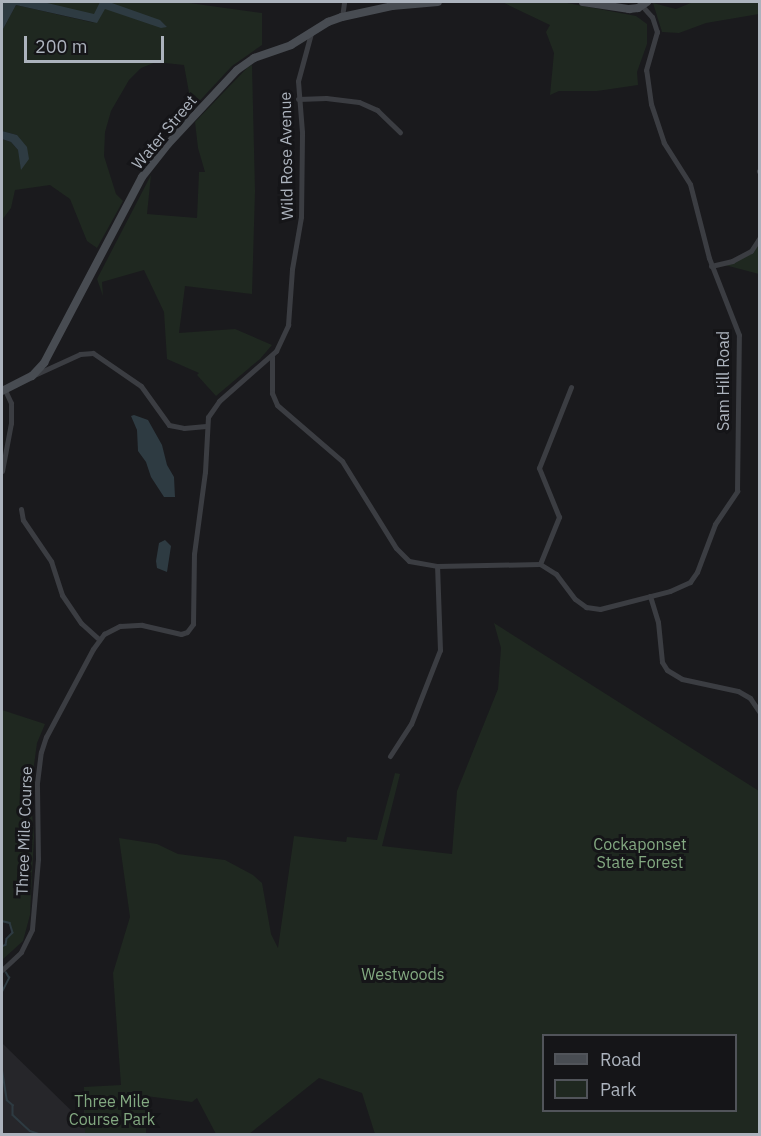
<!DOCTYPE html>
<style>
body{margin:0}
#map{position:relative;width:761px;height:1136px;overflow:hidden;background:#1a1a1d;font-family:"IBM Plex Sans",sans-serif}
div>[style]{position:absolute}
.built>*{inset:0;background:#26262a}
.green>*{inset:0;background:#1f2820}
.water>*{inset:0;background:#2e3b42}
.stream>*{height:1.5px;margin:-0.75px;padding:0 0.75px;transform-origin:0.75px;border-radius:0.75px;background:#2e3b42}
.street>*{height:5px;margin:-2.5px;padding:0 2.5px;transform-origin:2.5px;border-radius:2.5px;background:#3b3d42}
.secondary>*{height:8px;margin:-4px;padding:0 4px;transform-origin:4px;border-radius:4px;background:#484c52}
span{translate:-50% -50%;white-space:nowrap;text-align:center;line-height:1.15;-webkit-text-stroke:6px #151518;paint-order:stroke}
.street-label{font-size:16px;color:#acb3bd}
.park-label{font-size:16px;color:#83a981}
.frame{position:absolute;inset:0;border:3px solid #acb3bd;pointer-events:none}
.legend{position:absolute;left:542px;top:1034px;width:195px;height:78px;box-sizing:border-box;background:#151518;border:2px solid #51545a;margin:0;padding:8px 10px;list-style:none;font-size:18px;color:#acb3bd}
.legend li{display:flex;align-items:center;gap:12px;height:30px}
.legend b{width:30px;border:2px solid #51545a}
.scale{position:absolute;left:24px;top:36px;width:140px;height:27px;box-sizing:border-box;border:3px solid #acb3bd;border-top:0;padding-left:8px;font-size:18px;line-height:21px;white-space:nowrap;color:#acb3bd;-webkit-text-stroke:4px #151518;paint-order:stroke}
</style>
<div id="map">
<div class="built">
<i style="clip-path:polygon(2px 1043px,84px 1123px,84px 1087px,146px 1134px,2px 1134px)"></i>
</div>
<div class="green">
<i style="clip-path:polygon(43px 2px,182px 2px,262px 13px,262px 45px,232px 66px,192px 109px,184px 65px,156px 62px,141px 68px,129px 80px,111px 111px,105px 132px,104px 156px,116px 194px,123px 201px,97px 248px,87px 241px,70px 199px,50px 185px,15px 190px,11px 208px,2px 220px,2px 139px,11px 142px,18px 150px,19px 164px,17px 135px,2px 131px,2px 31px,16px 5px,95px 23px)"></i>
<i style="clip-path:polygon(502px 2px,562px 2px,636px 16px,647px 24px,647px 44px,637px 72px,638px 85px,597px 91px,559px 91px,550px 95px,554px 53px,546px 32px,550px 25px)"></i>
<i style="clip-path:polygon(693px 2px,759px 2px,759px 14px,706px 23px,679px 33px,662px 32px,653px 3px,676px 9px)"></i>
<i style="clip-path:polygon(252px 65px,255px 191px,252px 294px,185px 286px,179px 333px,235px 329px,272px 345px,260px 359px,216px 396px,197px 375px,199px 373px,167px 359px,164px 312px,144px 270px,102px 282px,103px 296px,97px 279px,151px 175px,147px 214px,197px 218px,199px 172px,205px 172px,198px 148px,195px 122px,248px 67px)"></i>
<i style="clip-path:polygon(759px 243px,759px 274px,721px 264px,753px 251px)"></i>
<i style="clip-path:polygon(evenodd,494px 623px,759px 791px,759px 1134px,375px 1134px,362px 1093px,319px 1078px,249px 1134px,216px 1134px,197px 1098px,192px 1102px,146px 1096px,146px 1134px,85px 1134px,84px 1087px,121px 1085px,113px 973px,130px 917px,119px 838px,157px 844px,178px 854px,225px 860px,253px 875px,262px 883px,271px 934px,278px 948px,294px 836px,346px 842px,347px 837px,377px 840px,395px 773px,400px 774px,382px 846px,452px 854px,457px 791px,498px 689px,501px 648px,494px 623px,544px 1036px,736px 1036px,736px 1110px,544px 1110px,544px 1036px)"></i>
<i style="clip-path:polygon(2px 710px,45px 724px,37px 743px,34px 765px,31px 803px,34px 836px,30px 915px,23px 941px,2px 960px,2px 946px,5px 944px,12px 931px,9px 924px,2px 922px)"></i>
</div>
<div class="water">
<i style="clip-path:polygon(2px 2px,43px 2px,94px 14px,100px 2px,109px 2px,160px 20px,167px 27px,161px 28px,105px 9px,97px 23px,16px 5px,2px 31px)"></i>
<i style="clip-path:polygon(2px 131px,17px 135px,27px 147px,29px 159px,21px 170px,18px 150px,11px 142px,2px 139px)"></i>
<i style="clip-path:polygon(134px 415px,148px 420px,162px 445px,167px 465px,174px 477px,175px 497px,164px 497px,151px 477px,146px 462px,138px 451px,137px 430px,131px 416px)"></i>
<i style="clip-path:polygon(165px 540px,171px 546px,167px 572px,157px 568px,156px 561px,159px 543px)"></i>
</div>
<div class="stream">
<i style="left:2px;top:921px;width:8px;rotate:14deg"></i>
<i style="left:10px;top:923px;width:10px;rotate:73deg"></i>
<i style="left:13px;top:933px;width:8px;rotate:135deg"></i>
<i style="left:7px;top:939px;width:6px;rotate:99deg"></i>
<i style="left:6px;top:945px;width:4px;rotate:153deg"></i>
<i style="left:2px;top:992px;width:16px;rotate:-63deg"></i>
<i style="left:9px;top:978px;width:6px;rotate:-121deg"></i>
<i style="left:2px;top:1067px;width:33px;rotate:81deg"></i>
<i style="left:7px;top:1100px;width:8px;rotate:40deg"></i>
<i style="left:13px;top:1105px;width:10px;rotate:90deg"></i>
<i style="left:13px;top:1115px;width:23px;rotate:43deg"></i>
<i style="left:30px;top:1131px;width:9px;rotate:18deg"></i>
</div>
<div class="street">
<i style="left:342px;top:17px;width:15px;rotate:-82deg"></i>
<i style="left:298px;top:99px;width:28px;rotate:-2deg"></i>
<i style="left:326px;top:98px;width:33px;rotate:7deg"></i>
<i style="left:359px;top:102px;width:20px;rotate:24deg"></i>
<i style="left:377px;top:110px;width:32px;rotate:44deg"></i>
<i style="left:759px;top:171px;width:2px;rotate:63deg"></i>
<i style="left:711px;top:266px;width:22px;rotate:-13deg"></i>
<i style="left:732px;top:261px;width:21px;rotate:-28deg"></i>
<i style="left:751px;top:251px;width:17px;rotate:-57deg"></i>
<i style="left:272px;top:356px;width:37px;rotate:90deg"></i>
<i style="left:272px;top:393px;width:13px;rotate:67deg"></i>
<i style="left:277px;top:405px;width:86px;rotate:40.7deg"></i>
<i style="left:342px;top:461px;width:102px;rotate:58.2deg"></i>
<i style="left:396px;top:548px;width:18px;rotate:45deg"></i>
<i style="left:409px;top:561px;width:28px;rotate:10deg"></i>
<i style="left:437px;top:566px;width:103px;rotate:-1.1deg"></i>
<i style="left:540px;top:564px;width:19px;rotate:32deg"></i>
<i style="left:556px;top:574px;width:31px;rotate:53deg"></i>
<i style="left:575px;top:599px;width:14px;rotate:36deg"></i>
<i style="left:586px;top:607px;width:14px;rotate:8deg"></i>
<i style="left:600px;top:609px;width:72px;rotate:-14.4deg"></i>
<i style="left:670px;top:591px;width:22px;rotate:-24deg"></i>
<i style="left:690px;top:582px;width:12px;rotate:-55deg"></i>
<i style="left:697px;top:572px;width:51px;rotate:-69.4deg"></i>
<i style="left:715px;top:524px;width:40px;rotate:-56deg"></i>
<i style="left:737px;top:491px;width:156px;rotate:-89.3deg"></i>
<i style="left:739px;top:335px;width:83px;rotate:-111.3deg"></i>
<i style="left:709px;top:258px;width:76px;rotate:-104.4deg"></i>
<i style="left:690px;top:184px;width:49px;rotate:-122.4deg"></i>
<i style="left:664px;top:143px;width:41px;rotate:-108.4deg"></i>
<i style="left:651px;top:104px;width:34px;rotate:-98deg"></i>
<i style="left:646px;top:70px;width:40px;rotate:-74deg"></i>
<i style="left:657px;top:32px;width:16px;rotate:-108deg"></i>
<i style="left:652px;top:17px;width:15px;rotate:-132deg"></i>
<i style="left:32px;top:376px;width:53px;rotate:-24.6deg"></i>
<i style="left:80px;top:354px;width:13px;rotate:-4deg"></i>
<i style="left:93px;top:353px;width:58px;rotate:34.5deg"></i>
<i style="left:141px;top:386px;width:48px;rotate:54.3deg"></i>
<i style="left:169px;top:425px;width:15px;rotate:11deg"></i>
<i style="left:184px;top:428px;width:22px;rotate:-5deg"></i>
<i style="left:2px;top:471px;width:49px;rotate:-79.4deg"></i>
<i style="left:11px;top:423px;width:20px;rotate:-90deg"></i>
<i style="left:11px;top:403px;width:14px;rotate:-115deg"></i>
<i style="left:21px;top:509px;width:11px;rotate:80deg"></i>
<i style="left:23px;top:520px;width:50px;rotate:55.7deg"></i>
<i style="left:51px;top:561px;width:36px;rotate:72deg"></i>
<i style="left:62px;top:595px;width:34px;rotate:56deg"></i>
<i style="left:81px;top:623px;width:24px;rotate:42deg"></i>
<i style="left:540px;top:564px;width:51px;rotate:-68deg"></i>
<i style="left:559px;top:517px;width:53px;rotate:-112.2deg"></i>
<i style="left:539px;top:468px;width:87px;rotate:-68.4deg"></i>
<i style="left:650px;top:596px;width:27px;rotate:73deg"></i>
<i style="left:658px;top:622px;width:40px;rotate:84.3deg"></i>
<i style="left:662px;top:662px;width:9px;rotate:58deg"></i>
<i style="left:667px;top:670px;width:17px;rotate:31deg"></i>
<i style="left:682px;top:679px;width:57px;rotate:12.1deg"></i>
<i style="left:738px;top:691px;width:14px;rotate:30deg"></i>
<i style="left:750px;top:698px;width:18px;rotate:56deg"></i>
<i style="left:390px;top:756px;width:38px;rotate:-57deg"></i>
<i style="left:411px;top:724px;width:79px;rotate:-68.6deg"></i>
<i style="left:440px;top:650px;width:84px;rotate:-92deg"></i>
<i style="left:2px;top:970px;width:26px;rotate:-43deg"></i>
<i style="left:21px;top:952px;width:25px;rotate:-64deg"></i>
<i style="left:32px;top:929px;width:70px;rotate:-85.1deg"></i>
<i style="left:38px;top:859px;width:76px;rotate:-90.8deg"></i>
<i style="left:37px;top:783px;width:31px;rotate:-83deg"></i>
<i style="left:41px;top:752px;width:16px;rotate:-72deg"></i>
<i style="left:46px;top:737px;width:100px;rotate:-61.9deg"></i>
<i style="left:93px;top:649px;width:19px;rotate:-54deg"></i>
<i style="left:104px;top:634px;width:18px;rotate:-27deg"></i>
<i style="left:120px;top:626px;width:22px;rotate:-3deg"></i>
<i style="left:142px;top:625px;width:40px;rotate:13deg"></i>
<i style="left:181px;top:634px;width:6px;rotate:-18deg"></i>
<i style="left:187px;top:632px;width:10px;rotate:-53deg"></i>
<i style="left:193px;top:624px;width:70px;rotate:-89.2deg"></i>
<i style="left:194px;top:554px;width:83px;rotate:-82.4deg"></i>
<i style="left:205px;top:472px;width:55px;rotate:-86.9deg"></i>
<i style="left:208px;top:417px;width:19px;rotate:-55deg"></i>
<i style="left:219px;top:401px;width:76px;rotate:-41.3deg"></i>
<i style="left:276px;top:351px;width:29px;rotate:-65deg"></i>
<i style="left:288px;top:325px;width:56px;rotate:-85.9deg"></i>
<i style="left:292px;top:269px;width:53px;rotate:-80.2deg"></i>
<i style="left:301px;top:217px;width:85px;rotate:-89.3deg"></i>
<i style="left:302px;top:132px;width:51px;rotate:-94.5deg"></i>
<i style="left:298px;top:81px;width:50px;rotate:-74.8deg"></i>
</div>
<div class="secondary">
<i style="left:583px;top:2px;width:47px;rotate:8.7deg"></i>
<i style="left:629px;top:9px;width:9px;rotate:-6deg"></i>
<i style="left:638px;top:8px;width:11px;rotate:-34deg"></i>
<i style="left:2px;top:391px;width:34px;rotate:-27deg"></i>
<i style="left:32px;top:376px;width:18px;rotate:-47deg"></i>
<i style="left:44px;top:363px;width:210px;rotate:-62.2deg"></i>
<i style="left:142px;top:177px;width:42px;rotate:-51.8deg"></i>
<i style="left:168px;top:144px;width:101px;rotate:-47deg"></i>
<i style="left:237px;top:70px;width:21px;rotate:-35deg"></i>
<i style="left:254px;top:58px;width:39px;rotate:-19deg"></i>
<i style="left:291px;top:45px;width:44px;rotate:-31.9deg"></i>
<i style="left:328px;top:22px;width:15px;rotate:-20deg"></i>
<i style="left:342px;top:17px;width:51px;rotate:-12.4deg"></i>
<i style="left:392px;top:6px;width:46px;rotate:-5deg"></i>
</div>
<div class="street-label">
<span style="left:164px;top:132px;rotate:-50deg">Water Street</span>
<span style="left:286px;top:156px;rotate:-91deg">Wild Rose Avenue</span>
<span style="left:723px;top:381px;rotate:-90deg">Sam Hill Road</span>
<span style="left:24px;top:831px;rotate:-88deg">Three Mile Course</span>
</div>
<div class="park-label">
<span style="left:640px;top:853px">Cockaponset<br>State Forest</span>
<span style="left:403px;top:974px">Westwoods</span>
<span style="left:112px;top:1110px">Three Mile<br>Course Park</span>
</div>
<div class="frame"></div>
<ul class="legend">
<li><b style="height:8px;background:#484c52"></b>Road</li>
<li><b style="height:16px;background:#1f2820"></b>Park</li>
</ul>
<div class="scale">200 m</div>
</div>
